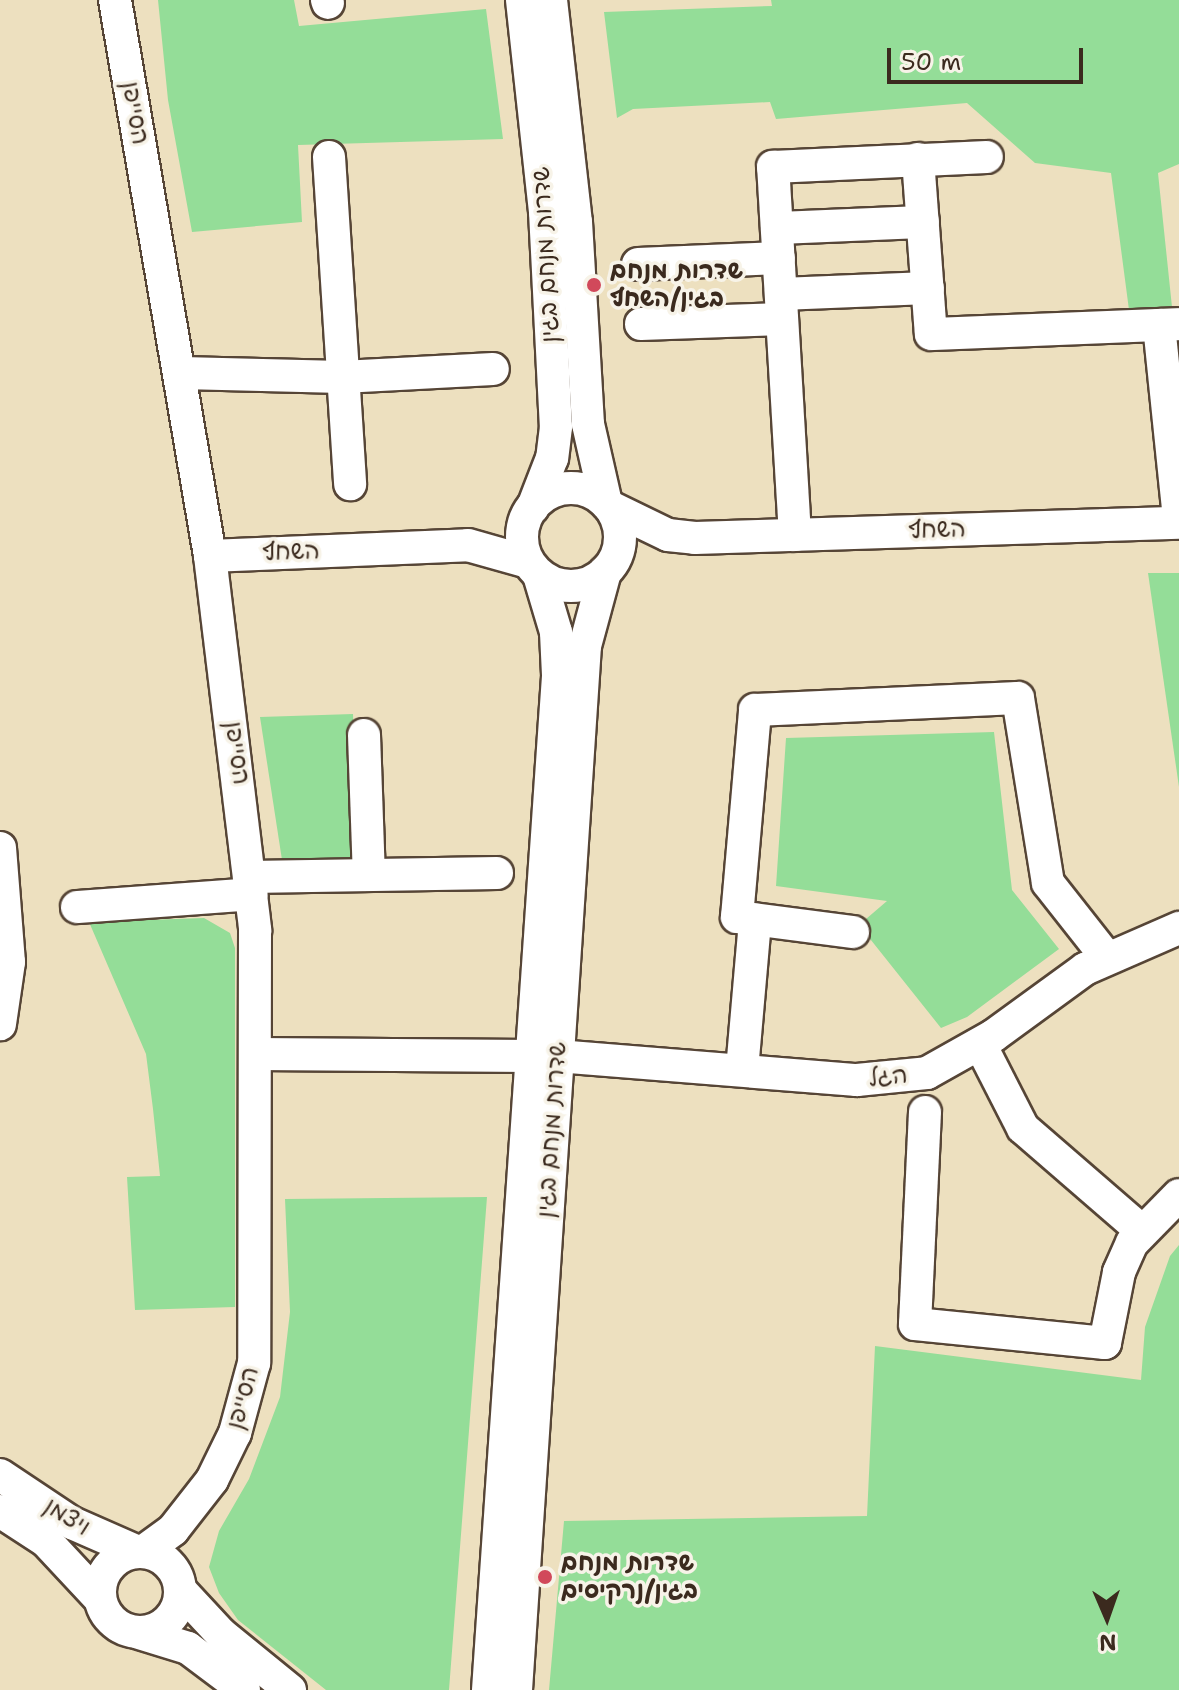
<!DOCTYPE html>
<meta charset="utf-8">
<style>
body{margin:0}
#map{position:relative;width:1179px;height:1690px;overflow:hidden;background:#ede0bf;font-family:"Shantell Sans","Playpen Sans Hebrew",sans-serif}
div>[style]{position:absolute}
.green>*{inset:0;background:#94dd98}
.roads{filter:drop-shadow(2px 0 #564536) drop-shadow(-2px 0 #564536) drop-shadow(0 2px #564536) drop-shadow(0 -2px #564536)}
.minor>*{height:32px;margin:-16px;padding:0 16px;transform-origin:16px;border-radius:16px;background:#fff}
.minor>.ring{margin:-16px;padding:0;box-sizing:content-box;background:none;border:32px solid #fff;border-radius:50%}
.dots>*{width:22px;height:22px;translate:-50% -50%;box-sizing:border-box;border:4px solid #f7f3e8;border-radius:50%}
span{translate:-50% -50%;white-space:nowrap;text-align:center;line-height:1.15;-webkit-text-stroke:7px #f7f3e8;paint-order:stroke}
.street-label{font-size:24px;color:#3b2a1e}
.poi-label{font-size:24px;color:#3b2a1e;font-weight:700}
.left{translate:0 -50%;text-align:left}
.north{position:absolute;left:1067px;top:1578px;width:80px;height:80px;-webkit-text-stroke:6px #f7f3e8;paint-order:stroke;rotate:178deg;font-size:22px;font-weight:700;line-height:32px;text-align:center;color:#3b2a1e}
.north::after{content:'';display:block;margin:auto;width:28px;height:36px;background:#3b2a1e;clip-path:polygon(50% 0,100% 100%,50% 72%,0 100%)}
.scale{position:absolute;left:887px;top:48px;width:196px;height:36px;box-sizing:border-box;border:4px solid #3b2a1e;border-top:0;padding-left:10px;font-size:24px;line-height:28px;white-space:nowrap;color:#3b2a1e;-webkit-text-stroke:6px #f7f3e8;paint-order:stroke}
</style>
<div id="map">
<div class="green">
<i style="clip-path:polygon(158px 0,294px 0,299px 26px,486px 9px,503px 139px,298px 145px,302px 222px,192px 232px,168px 100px)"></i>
<i style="clip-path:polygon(771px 0,1179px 0,1179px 164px,1158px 173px,1172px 307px,1129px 310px,1111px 173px,1035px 163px,967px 103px,776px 119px,770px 102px,633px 109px,617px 118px,604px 12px,772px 6px)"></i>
<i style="clip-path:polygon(1148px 573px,1179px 573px,1179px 787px)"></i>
<i style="clip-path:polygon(353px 714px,358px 860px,282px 860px,260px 717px)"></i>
<i style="clip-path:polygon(994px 732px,1012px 890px,1059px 949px,967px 1017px,941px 1028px,859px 925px,887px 901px,776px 886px,786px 738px)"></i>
<i style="clip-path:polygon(204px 918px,230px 933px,235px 948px,235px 1307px,135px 1310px,127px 1177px,160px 1176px,153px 1109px,146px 1054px,89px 922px)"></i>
<i style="clip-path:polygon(487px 1197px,449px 1690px,326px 1690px,238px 1620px,219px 1593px,209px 1567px,219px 1531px,249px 1479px,280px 1397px,290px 1312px,285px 1199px)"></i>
<i style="clip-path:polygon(1179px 1245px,1179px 1690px,549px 1690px,564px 1521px,867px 1516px,875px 1346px,1141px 1380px,1145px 1327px,1170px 1256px)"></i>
</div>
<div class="roads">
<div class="minor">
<i style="left:115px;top:0;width:564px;rotate:80.3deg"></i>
<i style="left:210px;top:556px;width:377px;rotate:83.1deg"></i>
<i style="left:255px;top:930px;width:433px;rotate:90.1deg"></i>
<i style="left:254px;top:1363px;width:73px;rotate:105.2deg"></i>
<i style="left:235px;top:1433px;width:52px;rotate:116.1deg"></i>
<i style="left:212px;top:1480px;width:63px;rotate:128deg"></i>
<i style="left:173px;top:1530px;width:37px;rotate:144deg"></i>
<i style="left:327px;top:0;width:3px;rotate:72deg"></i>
<i style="left:522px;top:0;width:213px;rotate:83.8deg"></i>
<i style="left:545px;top:212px;width:215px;rotate:87.1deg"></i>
<i style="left:556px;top:427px;width:31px;rotate:97deg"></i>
<i style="left:552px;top:458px;width:53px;rotate:111.2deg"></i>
<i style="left:551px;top:0;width:223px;rotate:83.6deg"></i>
<i style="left:576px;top:222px;width:202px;rotate:86.6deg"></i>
<i style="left:588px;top:424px;width:81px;rotate:77.2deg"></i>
<i style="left:329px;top:157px;width:328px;rotate:86.3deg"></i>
<i style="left:918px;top:159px;width:175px;rotate:85.8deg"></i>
<i style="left:931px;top:334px;width:248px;rotate:-2.3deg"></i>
<i style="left:777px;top:228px;width:146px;rotate:-2.4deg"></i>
<i style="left:638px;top:264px;width:141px;rotate:-2.4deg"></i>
<i style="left:781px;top:294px;width:147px;rotate:-2.3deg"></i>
<i style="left:641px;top:324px;width:141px;rotate:-2deg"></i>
<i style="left:1159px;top:325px;width:195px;rotate:84.1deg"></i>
<i style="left:182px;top:373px;width:160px;rotate:1.4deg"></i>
<i style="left:342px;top:377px;width:151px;rotate:-3deg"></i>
<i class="ring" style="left:522px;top:488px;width:66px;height:66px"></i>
<i style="left:610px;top:507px;width:64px;rotate:25.8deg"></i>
<i style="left:668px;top:535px;width:27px;rotate:6deg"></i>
<i style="left:695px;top:538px;width:484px;rotate:-1.8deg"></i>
<i style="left:795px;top:535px;width:369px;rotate:-93.4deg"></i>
<i style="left:773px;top:167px;width:214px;rotate:-2.7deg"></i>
<i style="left:210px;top:556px;width:258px;rotate:-2.4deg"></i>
<i style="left:468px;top:545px;width:62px;rotate:15.8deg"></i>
<i style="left:364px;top:735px;width:140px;rotate:88deg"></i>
<i style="left:0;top:848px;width:114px;rotate:85.5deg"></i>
<i style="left:9px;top:962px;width:63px;rotate:98.3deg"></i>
<i style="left:250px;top:877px;width:247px;rotate:-0.9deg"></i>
<i style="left:77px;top:907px;width:175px;rotate:-4.2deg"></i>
<i style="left:853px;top:932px;width:117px;rotate:-172.6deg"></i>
<i style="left:737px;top:917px;width:208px;rotate:-85deg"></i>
<i style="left:755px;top:710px;width:263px;rotate:-2.6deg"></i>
<i style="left:1018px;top:698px;width:187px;rotate:80.8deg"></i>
<i style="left:1048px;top:883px;width:95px;rotate:51.8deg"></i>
<i style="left:980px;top:1044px;width:94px;rotate:62.9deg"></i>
<i style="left:1023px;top:1128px;width:157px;rotate:40.9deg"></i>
<i style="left:255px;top:1054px;width:277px;rotate:0.4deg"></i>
<i style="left:557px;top:1056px;width:301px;rotate:4.6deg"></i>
<i style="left:857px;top:1080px;width:70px;rotate:-5.7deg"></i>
<i style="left:927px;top:1073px;width:76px;rotate:-29.3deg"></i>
<i style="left:993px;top:1036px;width:114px;rotate:-36.1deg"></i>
<i style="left:1085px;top:969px;width:103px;rotate:-23.6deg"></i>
<i style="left:742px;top:1070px;width:151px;rotate:-85deg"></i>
<i style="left:925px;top:1112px;width:212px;rotate:92.7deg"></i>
<i style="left:915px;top:1324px;width:191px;rotate:5.7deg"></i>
<i style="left:1105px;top:1343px;width:72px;rotate:-78.8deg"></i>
<i style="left:1119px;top:1272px;width:32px;rotate:-66deg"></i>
<i style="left:1132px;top:1243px;width:67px;rotate:-45.6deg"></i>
<i style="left:0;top:1475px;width:87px;rotate:33.7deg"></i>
<i style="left:72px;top:1523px;width:72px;rotate:23.7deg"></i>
<i style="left:0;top:1511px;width:55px;rotate:33.1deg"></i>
<i style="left:46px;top:1541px;width:79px;rotate:47deg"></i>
<i class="ring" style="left:100px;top:1552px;width:48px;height:48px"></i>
<i style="left:181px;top:1591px;width:59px;rotate:47.1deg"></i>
<i style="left:221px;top:1634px;width:89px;rotate:39.1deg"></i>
<i style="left:139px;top:1633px;width:51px;rotate:17deg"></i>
<i style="left:188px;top:1648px;width:70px;rotate:36.9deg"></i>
<i style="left:488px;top:1690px;width:1017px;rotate:-86.05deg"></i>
<i style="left:558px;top:675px;width:43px;rotate:-92.7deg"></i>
<i style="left:556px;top:632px;width:59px;rotate:-106.6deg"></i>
<i style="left:516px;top:1690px;width:1046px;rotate:-86.22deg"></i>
<i style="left:585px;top:646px;width:77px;rotate:-74.9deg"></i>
</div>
</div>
<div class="dots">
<i style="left:594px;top:285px;background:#d1495b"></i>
<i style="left:545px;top:1577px;background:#d1495b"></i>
</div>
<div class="street-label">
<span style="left:135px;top:113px;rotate:80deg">הסייפן</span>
<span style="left:546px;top:255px;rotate:-93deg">שדרות מנחם בגין</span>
<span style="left:937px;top:530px;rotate:-2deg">השחף</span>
<span style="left:291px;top:552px;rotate:-2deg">השחף</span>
<span style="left:237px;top:753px;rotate:82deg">הסייפן</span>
<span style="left:888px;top:1077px;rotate:-5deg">הגל</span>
<span style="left:552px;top:1130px;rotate:-86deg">שדרות מנחם בגין</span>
<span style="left:243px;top:1398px;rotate:-75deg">הסייפן</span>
<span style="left:67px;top:1517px;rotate:32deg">ויצמן</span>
</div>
<div class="poi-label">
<span class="left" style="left:610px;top:285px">שדרות מנחם<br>בגין/השחף</span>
<span class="left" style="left:561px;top:1577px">שדרות מנחם<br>בגין/נרקיסים</span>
</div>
<div class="north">N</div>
<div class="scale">50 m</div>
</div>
